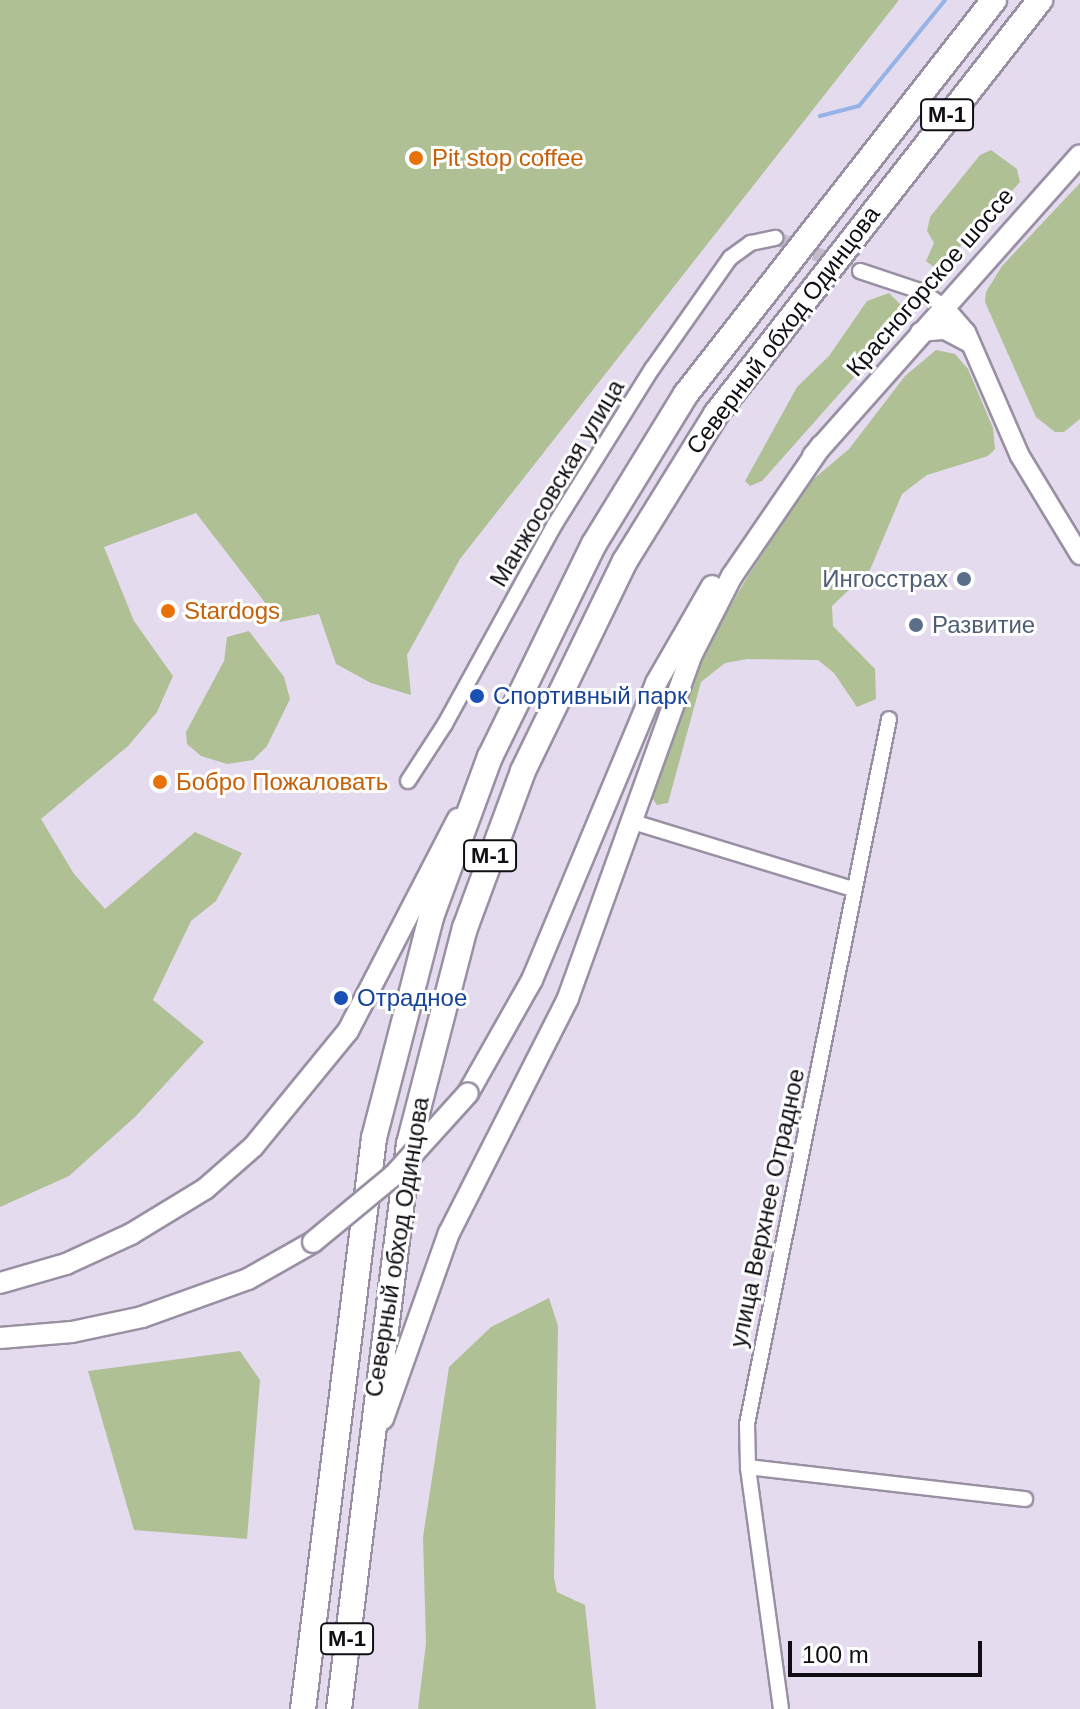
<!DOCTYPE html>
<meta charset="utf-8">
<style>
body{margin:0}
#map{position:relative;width:1080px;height:1709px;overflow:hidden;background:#e5dbef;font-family:Helvetica,sans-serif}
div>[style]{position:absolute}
.green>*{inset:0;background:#afc095}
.stream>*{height:4px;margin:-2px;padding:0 2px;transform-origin:2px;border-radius:2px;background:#95b3e6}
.minor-tunnel>*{height:14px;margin-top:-7px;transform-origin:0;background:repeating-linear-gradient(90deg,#c5bcce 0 14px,transparent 0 21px)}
.roads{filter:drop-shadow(2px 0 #9a90a3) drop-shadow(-2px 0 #9a90a3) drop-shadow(0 2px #9a90a3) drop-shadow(0 -2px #9a90a3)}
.minor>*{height:14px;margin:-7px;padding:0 7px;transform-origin:7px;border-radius:7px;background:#fff}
.tertiary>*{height:18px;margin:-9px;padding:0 9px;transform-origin:9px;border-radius:9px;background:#fff}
.secondary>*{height:20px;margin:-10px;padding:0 10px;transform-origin:10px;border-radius:10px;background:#fff}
.trunk>*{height:24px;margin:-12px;padding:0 12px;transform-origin:12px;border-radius:12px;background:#fff}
.bridges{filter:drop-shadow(2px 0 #9a90a3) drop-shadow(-2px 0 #9a90a3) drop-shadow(0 2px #9a90a3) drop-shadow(0 -2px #9a90a3)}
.secondary-bridge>*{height:20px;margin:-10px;padding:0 10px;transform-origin:10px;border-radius:10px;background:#fff}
.dots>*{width:22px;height:22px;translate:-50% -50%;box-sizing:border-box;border:4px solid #fff;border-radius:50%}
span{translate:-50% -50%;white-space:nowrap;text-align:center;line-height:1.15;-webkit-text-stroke:6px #fff;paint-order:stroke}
.shield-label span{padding:2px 6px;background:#fff;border:2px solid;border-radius:6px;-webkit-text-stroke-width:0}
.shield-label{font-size:22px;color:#110d14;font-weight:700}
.food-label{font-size:24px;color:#c56008}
.left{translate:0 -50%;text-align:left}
.street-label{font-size:24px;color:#110d14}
.service-label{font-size:24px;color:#4e5e75}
.right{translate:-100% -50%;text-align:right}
.transit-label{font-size:24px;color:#164399}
.scale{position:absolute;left:788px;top:1641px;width:194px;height:36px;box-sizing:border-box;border:4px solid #110d14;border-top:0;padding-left:10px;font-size:24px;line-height:28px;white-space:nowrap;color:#110d14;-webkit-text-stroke:6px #fff;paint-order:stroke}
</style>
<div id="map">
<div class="green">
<i style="clip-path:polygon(0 0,899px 0,460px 559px,407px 655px,411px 695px,371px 683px,336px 664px,319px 614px,280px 622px,196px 513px,104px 547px,134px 621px,173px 676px,157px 712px,128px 746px,41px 819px,74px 874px,105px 909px,195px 832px,242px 853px,216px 901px,191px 921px,153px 1000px,204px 1042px,135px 1117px,69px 1176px,0 1207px)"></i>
<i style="clip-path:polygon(991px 150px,1017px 169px,1020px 182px,938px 270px,926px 261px,934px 243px,927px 231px,930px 217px,980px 155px)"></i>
<i style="clip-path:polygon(1080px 183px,1080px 419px,1064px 432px,1055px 432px,1036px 417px,985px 302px,986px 292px,1002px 266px)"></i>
<i style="clip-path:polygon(889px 293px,903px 307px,896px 330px,762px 481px,750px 486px,745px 481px,797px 387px,829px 356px,867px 301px)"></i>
<i style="clip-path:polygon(936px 350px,955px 354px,968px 369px,993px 428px,995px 449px,988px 456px,927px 475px,902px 494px,870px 570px,832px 606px,833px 626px,875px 669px,876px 699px,857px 707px,834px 673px,818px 660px,747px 659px,725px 663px,701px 682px,668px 803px,657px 805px,651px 796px,698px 661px,748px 576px,810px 482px,849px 449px,905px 376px)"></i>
<i style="clip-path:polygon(249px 631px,284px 677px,290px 699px,267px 746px,253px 760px,227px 764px,201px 756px,187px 744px,186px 732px,224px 661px,227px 637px)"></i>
<i style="clip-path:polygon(549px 1298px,558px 1326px,554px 1578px,557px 1592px,585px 1605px,596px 1709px,418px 1709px,426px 1643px,423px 1537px,449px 1367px,491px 1327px)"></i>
<i style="clip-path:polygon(240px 1351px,260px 1380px,247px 1539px,134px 1530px,88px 1371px)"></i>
</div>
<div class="stream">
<i style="left:820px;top:116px;width:40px;rotate:-14.4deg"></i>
<i style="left:859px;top:106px;width:136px;rotate:-50.9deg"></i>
</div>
<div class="minor-tunnel">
<i style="left:775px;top:238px;width:91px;rotate:21.2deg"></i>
</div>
<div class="roads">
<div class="minor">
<i style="left:860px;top:271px;width:66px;rotate:18.4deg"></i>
<i style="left:923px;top:292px;width:24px;rotate:35deg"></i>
<i style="left:408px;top:781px;width:68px;rotate:-57deg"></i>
<i style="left:445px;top:724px;width:228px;rotate:-61.2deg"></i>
<i style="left:555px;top:524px;width:183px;rotate:-58deg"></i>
<i style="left:652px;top:369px;width:136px;rotate:-54.9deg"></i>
<i style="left:730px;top:258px;width:26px;rotate:-36deg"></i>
<i style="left:751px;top:243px;width:25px;rotate:-12deg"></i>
<i style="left:630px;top:821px;width:233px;rotate:17deg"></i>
<i style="left:748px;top:1467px;width:279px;rotate:6.6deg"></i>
<i style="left:781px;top:1709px;width:244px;rotate:-97.8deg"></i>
<i style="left:748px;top:1467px;width:43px;rotate:-91.3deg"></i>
<i style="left:747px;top:1424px;width:719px;rotate:-78.61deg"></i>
</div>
<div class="tertiary">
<i style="left:943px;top:306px;width:35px;rotate:49deg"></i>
<i style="left:966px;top:332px;width:135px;rotate:66.5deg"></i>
<i style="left:1020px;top:456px;width:116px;rotate:58.8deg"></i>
<i style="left:920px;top:332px;width:25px;rotate:-5deg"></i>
<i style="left:945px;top:330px;width:27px;rotate:28deg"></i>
</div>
<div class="secondary">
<i style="left:813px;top:456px;width:402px;rotate:-48.4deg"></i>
<i style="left:468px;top:1093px;width:130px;rotate:-60.5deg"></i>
<i style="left:532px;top:980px;width:322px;rotate:-67.3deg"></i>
<i style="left:656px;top:683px;width:112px;rotate:-60deg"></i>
<i style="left:0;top:1283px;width:69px;rotate:-16.1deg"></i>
<i style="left:66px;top:1264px;width:72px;rotate:-24.8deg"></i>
<i style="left:131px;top:1234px;width:87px;rotate:-31.3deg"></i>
<i style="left:205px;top:1189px;width:64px;rotate:-41.2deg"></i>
<i style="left:253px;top:1147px;width:150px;rotate:-50.7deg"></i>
<i style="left:348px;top:1031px;width:239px;rotate:-62.6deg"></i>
<i style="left:0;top:1338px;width:72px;rotate:-4.8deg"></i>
<i style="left:72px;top:1332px;width:72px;rotate:-12.1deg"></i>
<i style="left:142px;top:1317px;width:113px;rotate:-19.7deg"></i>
<i style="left:248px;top:1279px;width:75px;rotate:-29.6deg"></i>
<i style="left:383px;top:1419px;width:197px;rotate:-70.5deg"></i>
<i style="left:449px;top:1233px;width:263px;rotate:-63.1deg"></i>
<i style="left:568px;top:998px;width:366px;rotate:-70.2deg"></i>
<i style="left:692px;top:654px;width:88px;rotate:-62.9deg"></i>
<i style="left:732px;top:576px;width:158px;rotate:-55.6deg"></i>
</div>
<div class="trunk">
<i style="left:303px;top:1709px;width:575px;rotate:-82.91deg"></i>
<i style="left:374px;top:1138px;width:228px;rotate:-75.5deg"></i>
<i style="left:431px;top:917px;width:171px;rotate:-69.8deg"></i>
<i style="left:490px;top:757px;width:237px;rotate:-64deg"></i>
<i style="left:594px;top:544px;width:176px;rotate:-58.5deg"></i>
<i style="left:686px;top:394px;width:500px;rotate:-51.98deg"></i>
<i style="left:339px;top:1709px;width:569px;rotate:-82.94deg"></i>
<i style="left:409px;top:1144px;width:223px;rotate:-75.5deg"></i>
<i style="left:465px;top:928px;width:167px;rotate:-69.7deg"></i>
<i style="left:523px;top:771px;width:233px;rotate:-64.1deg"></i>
<i style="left:625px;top:561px;width:173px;rotate:-58.2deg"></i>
<i style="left:716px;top:414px;width:526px;rotate:-51.95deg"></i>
</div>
</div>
<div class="bridges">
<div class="secondary-bridge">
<i style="left:313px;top:1242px;width:105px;rotate:-39.6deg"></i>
<i style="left:394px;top:1175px;width:110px;rotate:-47.9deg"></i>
</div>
</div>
<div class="dots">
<i style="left:416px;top:158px;background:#e8710a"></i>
<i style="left:964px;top:579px;background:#5c6f8a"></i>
<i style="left:168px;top:611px;background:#e8710a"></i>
<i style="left:916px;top:625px;background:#5c6f8a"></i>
<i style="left:477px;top:696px;background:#1a4fb4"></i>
<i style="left:160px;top:782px;background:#e8710a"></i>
<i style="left:341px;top:998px;background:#1a4fb4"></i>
</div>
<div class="shield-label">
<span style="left:947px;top:115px">М-1</span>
<span style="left:490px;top:856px">М-1</span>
<span style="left:347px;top:1639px">М-1</span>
</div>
<div class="food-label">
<span class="left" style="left:432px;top:158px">Pit stop coffee</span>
<span class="left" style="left:184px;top:611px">Stardogs</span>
<span class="left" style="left:176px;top:782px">Бобро Пожаловать</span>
</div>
<div class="street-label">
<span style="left:930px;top:282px;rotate:-49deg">Красногорское шоссе</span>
<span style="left:783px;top:330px;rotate:-53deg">Северный обход Одинцова</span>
<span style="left:557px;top:483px;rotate:-59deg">Манжосовская улица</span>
<span style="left:767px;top:1208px;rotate:-78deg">улица Верхнее Отрадное</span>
<span style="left:397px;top:1247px;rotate:-81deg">Северный обход Одинцова</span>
</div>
<div class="service-label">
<span class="right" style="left:948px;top:579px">Ингосстрах</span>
<span class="left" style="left:932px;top:625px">Развитие</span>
</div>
<div class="transit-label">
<span class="left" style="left:493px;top:696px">Спортивный парк</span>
<span class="left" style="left:357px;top:998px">Отрадное</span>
</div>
<div class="scale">100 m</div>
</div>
